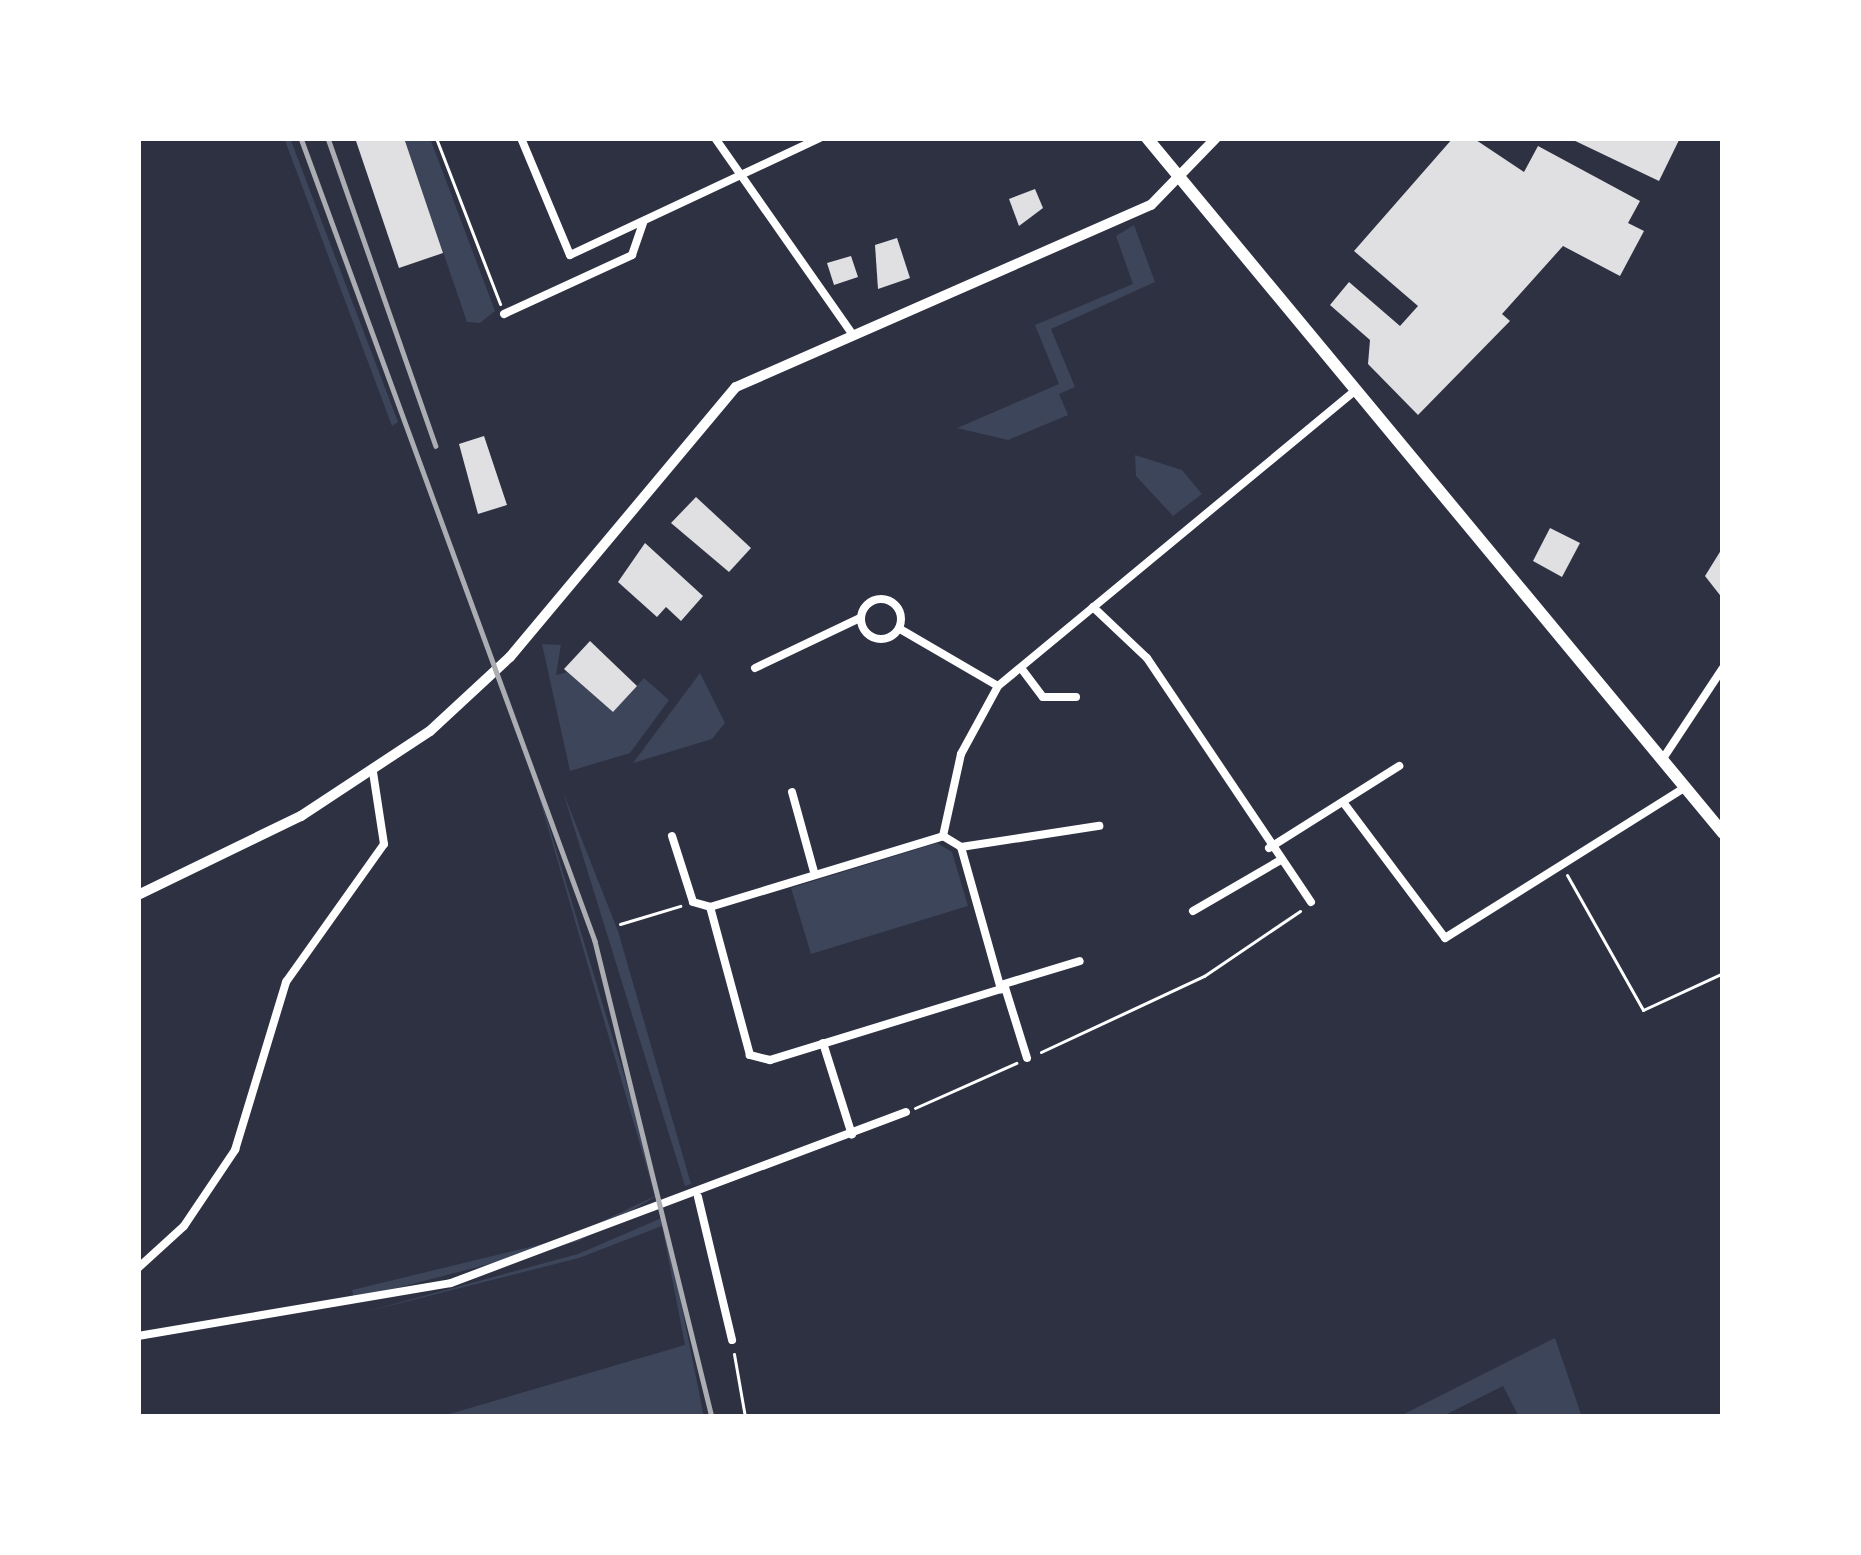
<!DOCTYPE html>
<style>
body{margin:0}
#map{position:relative;width:1861px;height:1555px;overflow:hidden;background:#2d3142;font-family:Lato,sans-serif}
div>[style]{position:absolute}
.green>*{inset:0;background:#3c4559}
.building>*{inset:0;background:#e0e0e3}
.path>*{height:3px;margin:-1.5px;padding:0 1.5px;transform-origin:1.5px;border-radius:1.5px;background:#fff}
.minor>*{height:8px;margin:-4px;padding:0 4px;transform-origin:4px;border-radius:4px;background:#fff}
.minor>.ring{margin:-4px;padding:0;box-sizing:content-box;background:none;border:8px solid #fff;border-radius:50%}
.secondary>*{height:10px;margin:-5px;padding:0 5px;transform-origin:5px;border-radius:5px;background:#fff}
.primary>*{height:12px;margin:-6px;padding:0 6px;transform-origin:6px;border-radius:6px;background:#fff}
.rail>*{height:4.5px;margin:-2.25px;padding:0 2.25px;transform-origin:2.25px;border-radius:2.25px;background:#abadb3}
span{translate:-50% -50%;white-space:nowrap;text-align:center;line-height:1.15;-webkit-text-stroke:10px #fff;paint-order:stroke}
.frame{position:absolute;inset:0;border:141px solid #fff;pointer-events:none}
</style>
<div id="map">
<div class="green">
<i style="clip-path:polygon(284px 138px,290px 138px,398px 422px,392px 426px)"></i>
<i style="clip-path:polygon(404px 138px,430px 138px,495px 311px,480px 323px,467px 322px)"></i>
<i style="clip-path:polygon(1134px 225px,1155px 282px,1051px 329px,1075px 387px,1059px 394px,1068px 415px,1008px 440px,957px 428px,1059px 384px,1035px 325px,1133px 284px,1116px 236px)"></i>
<i style="clip-path:polygon(1135px 455px,1182px 470px,1202px 494px,1173px 516px,1136px 476px)"></i>
<i style="clip-path:polygon(542px 644px,561px 645px,556px 675px,567px 672px,613px 712px,644px 678px,669px 700px,630px 753px,570px 771px)"></i>
<i style="clip-path:polygon(700px 673px,725px 723px,712px 739px,633px 763px)"></i>
<i style="clip-path:polygon(510px 697px,660px 1194px,579px 1241px,354px 1299px,352px 1290px,567px 1238px,655px 1196px)"></i>
<i style="clip-path:polygon(563px 792px,618px 931px,691px 1184px,685px 1186px)"></i>
<i style="clip-path:polygon(937px 843px,952px 852px,968px 906px,811px 954px,791px 888px)"></i>
<i style="clip-path:polygon(664px 1217px,704px 1417px,439px 1417px,685px 1345px,662px 1226px,579px 1258px,357px 1314px,578px 1254px)"></i>
<i style="clip-path:polygon(1555px 1338px,1582px 1417px,1519px 1417px,1503px 1386px,1441px 1417px,1398px 1417px)"></i>
</div>
<div class="building">
<i style="clip-path:polygon(355px 138px,404px 138px,443px 253px,399px 268px)"></i>
<i style="clip-path:polygon(1453px 138px,1473px 138px,1524px 172px,1538px 146px,1640px 201px,1628px 223px,1644px 231px,1620px 276px,1563px 246px,1502px 314px,1510px 321px,1418px 415px,1368px 364px,1370px 340px,1330px 305px,1349px 282px,1400px 326px,1418px 306px,1354px 251px)"></i>
<i style="clip-path:polygon(1569px 138px,1680px 138px,1659px 181px)"></i>
<i style="clip-path:polygon(1035px 189px,1043px 208px,1019px 226px,1009px 199px)"></i>
<i style="clip-path:polygon(897px 238px,910px 278px,878px 289px,875px 245px)"></i>
<i style="clip-path:polygon(851px 256px,858px 277px,834px 285px,827px 263px)"></i>
<i style="clip-path:polygon(484px 436px,507px 505px,478px 514px,459px 444px)"></i>
<i style="clip-path:polygon(696px 497px,751px 548px,729px 572px,671px 523px)"></i>
<i style="clip-path:polygon(1550px 528px,1580px 543px,1562px 577px,1533px 561px)"></i>
<i style="clip-path:polygon(645px 543px,703px 596px,681px 621px,666px 607px,657px 617px,618px 582px)"></i>
<i style="clip-path:polygon(1723px 547px,1723px 599px,1705px 576px)"></i>
<i style="clip-path:polygon(590px 641px,637px 686px,613px 712px,564px 669px)"></i>
</div>
<div class="path">
<i style="left:436px;top:138px;width:178px;rotate:68.9deg"></i>
<i style="left:1567px;top:875px;width:155px;rotate:60.6deg"></i>
<i style="left:1643px;top:1010px;width:88px;rotate:-24.8deg"></i>
<i style="left:620px;top:924px;width:63px;rotate:-16.7deg"></i>
<i style="left:1041px;top:1052px;width:180px;rotate:-25deg"></i>
<i style="left:1204px;top:976px;width:116px;rotate:-34.1deg"></i>
<i style="left:915px;top:1108px;width:111px;rotate:-24deg"></i>
<i style="left:734px;top:1354px;width:64px;rotate:80.1deg"></i>
</div>
<div class="minor">
<i style="left:521px;top:138px;width:127px;rotate:67.3deg"></i>
<i style="left:570px;top:255px;width:276px;rotate:-25.1deg"></i>
<i style="left:715px;top:138px;width:236px;rotate:55deg"></i>
<i style="left:504px;top:314px;width:141px;rotate:-24.7deg"></i>
<i style="left:632px;top:255px;width:34px;rotate:-71deg"></i>
<i class="ring" style="left:861px;top:599px;width:32px;height:32px"></i>
<i style="left:1093px;top:607px;width:74px;rotate:43.4deg"></i>
<i style="left:1147px;top:658px;width:294px;rotate:56.1deg"></i>
<i style="left:900px;top:629px;width:113px;rotate:30.2deg"></i>
<i style="left:755px;top:668px;width:116px;rotate:-25.5deg"></i>
<i style="left:1021px;top:668px;width:36px;rotate:53deg"></i>
<i style="left:1043px;top:697px;width:33px"></i>
<i style="left:1662px;top:760px;width:110px;rotate:-56.5deg"></i>
<i style="left:792px;top:792px;width:83px;rotate:74.6deg"></i>
<i style="left:1343px;top:802px;width:170px;rotate:53.1deg"></i>
<i style="left:1445px;top:938px;width:282px;rotate:-32.1deg"></i>
<i style="left:672px;top:836px;width:69px;rotate:72.3deg"></i>
<i style="left:693px;top:902px;width:18px;rotate:16deg"></i>
<i style="left:943px;top:836px;width:21px;rotate:31deg"></i>
<i style="left:961px;top:847px;width:148px;rotate:74.3deg"></i>
<i style="left:1001px;top:989px;width:242px;rotate:162.9deg"></i>
<i style="left:770px;top:1060px;width:21px;rotate:-166deg"></i>
<i style="left:750px;top:1055px;width:153px;rotate:-105.1deg"></i>
<i style="left:710px;top:907px;width:244px;rotate:-16.9deg"></i>
<i style="left:943px;top:836px;width:84px;rotate:-77.6deg"></i>
<i style="left:961px;top:754px;width:77px;rotate:-61.4deg"></i>
<i style="left:998px;top:686px;width:461px;rotate:-39.6deg"></i>
<i style="left:961px;top:847px;width:140px;rotate:-8.7deg"></i>
<i style="left:1269px;top:848px;width:154px;rotate:-32.2deg"></i>
<i style="left:1193px;top:911px;width:99px;rotate:-30.2deg"></i>
<i style="left:823px;top:1043px;width:96px;rotate:72.5deg"></i>
<i style="left:1027px;top:1058px;width:77px;rotate:-107.3deg"></i>
<i style="left:1004px;top:984px;width:79px;rotate:-16.8deg"></i>
<i style="left:698px;top:1197px;width:147px;rotate:76.6deg"></i>
<i style="left:138px;top:1268px;width:62px;rotate:-42.4deg"></i>
<i style="left:184px;top:1226px;width:92px;rotate:-56.1deg"></i>
<i style="left:235px;top:1150px;width:176px;rotate:-73.1deg"></i>
<i style="left:286px;top:982px;width:169px;rotate:-54.6deg"></i>
<i style="left:384px;top:844px;width:73px;rotate:-98.7deg"></i>
<i style="left:138px;top:1336px;width:317px;rotate:-9.6deg"></i>
<i style="left:451px;top:1283px;width:486px;rotate:-20.6deg"></i>
</div>
<div class="secondary">
<i style="left:138px;top:895px;width:181px;rotate:-25.9deg"></i>
<i style="left:301px;top:816px;width:154px;rotate:-33.4deg"></i>
<i style="left:430px;top:731px;width:109px;rotate:-42.8deg"></i>
<i style="left:510px;top:657px;width:352px;rotate:-50.1deg"></i>
<i style="left:736px;top:387px;width:453px;rotate:-23.7deg"></i>
<i style="left:1151px;top:205px;width:93px;rotate:-45.9deg"></i>
</div>
<div class="primary">
<i style="left:1147px;top:138px;width:903px;rotate:50.35deg"></i>
</div>
<div class="rail">
<i style="left:301px;top:138px;width:855px;rotate:69.89deg"></i>
<i style="left:595px;top:941px;width:490px;rotate:76.2deg"></i>
<i style="left:328px;top:138px;width:326px;rotate:70.7deg"></i>
</div>
<div class="frame"></div>
</div>
